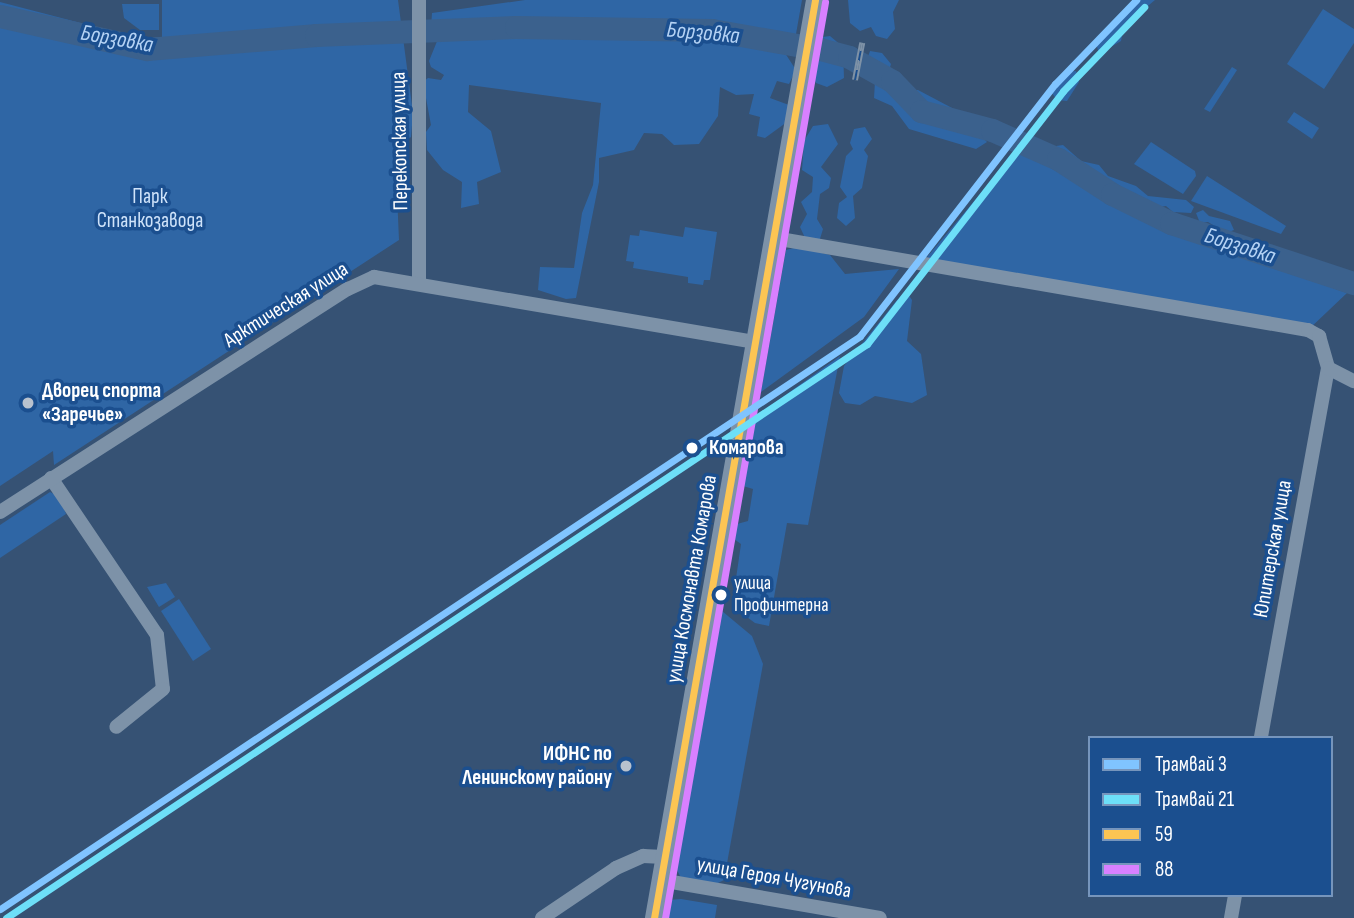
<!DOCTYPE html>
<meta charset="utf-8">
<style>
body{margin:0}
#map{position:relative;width:1354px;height:918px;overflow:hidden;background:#365274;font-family:"Sofia Sans Condensed",sans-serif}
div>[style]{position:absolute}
.green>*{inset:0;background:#2f66a5}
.river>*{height:23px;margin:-11.5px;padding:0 11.5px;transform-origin:11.5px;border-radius:11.5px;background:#3b618d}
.minor>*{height:14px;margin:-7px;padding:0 7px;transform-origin:7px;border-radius:7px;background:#7d92a8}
.tertiary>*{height:18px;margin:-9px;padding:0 9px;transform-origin:9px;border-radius:9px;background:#7d92a8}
.rail>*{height:6px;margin-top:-3px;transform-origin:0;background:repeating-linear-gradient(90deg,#1b4f8f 0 10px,#7e92a7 0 20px);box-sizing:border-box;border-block:2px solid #7e92a7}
.bus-1>*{height:7px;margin:-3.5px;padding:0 3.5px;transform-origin:3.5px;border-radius:3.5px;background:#fcc553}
.bus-2>*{height:7px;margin:-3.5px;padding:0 3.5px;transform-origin:3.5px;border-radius:3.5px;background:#d880ff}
.tram-1>*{height:7px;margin:-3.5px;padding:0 3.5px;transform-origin:3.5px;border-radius:3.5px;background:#80c4ff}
.tram-2>*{height:7px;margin:-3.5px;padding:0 3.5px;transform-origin:3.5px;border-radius:3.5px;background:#6ddff8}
.dots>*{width:19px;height:19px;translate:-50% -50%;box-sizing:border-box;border:4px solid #1b4f8f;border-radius:50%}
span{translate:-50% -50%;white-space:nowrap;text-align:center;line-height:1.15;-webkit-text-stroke:7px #1b4f8f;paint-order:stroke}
.bus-label{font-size:19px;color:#fff}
.left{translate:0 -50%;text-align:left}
.street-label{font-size:21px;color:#fff}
.park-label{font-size:21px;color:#cfe3fa}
.poi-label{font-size:21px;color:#fff;font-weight:700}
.right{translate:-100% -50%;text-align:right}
.stop-label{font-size:21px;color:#fff;font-weight:700}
.water-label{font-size:23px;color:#b5d3f5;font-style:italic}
.legend{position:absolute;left:1088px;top:736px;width:245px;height:161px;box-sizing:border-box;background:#1b4f8f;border:2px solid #7695bc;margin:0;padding:9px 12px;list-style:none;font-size:21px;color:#fff}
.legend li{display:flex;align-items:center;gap:14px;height:35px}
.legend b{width:35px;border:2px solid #7695bc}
</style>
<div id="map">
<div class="green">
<i style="clip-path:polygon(162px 0,398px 0,413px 113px,411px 137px,395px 148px,399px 240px,54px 465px,53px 451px,0 486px,0 2px,142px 39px,162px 37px)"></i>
<i style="clip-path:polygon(525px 0,802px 0,796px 34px,787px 37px,783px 50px,796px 70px,789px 84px,777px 81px,770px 98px,789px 105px,787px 122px,765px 138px,757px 136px,760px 117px,749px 114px,754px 94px,736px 95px,720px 87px,718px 116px,699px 144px,674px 145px,662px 134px,644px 133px,634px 150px,599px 158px,599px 182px,576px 298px,566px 299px,538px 290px,540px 267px,574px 268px,582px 213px,593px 185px,601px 103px,469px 85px,468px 112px,491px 131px,501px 172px,477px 182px,479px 204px,461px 208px,462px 182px,443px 170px,427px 150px,426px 132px,431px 125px,423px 82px,428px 78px,441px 80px,444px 75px,431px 67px,429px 61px,440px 34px,436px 25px,431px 28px,432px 13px)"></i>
<i style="clip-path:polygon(848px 0,899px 0,893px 12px,895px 29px,887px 39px,876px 36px,871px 27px,860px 31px,850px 23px)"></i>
<i style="clip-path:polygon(1139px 0,1155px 0,1124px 26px,1121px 41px,1099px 54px,1096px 43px)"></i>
<i style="clip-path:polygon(122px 4px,159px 4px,159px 30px,140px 30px,124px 18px)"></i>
<i style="clip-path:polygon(1323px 9px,1354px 29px,1354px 43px,1324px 89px,1287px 64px)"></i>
<i style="clip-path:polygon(830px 36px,843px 47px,844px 78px,827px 87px,816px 83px,809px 69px,815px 38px)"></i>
<i style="clip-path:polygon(870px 51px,882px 53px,891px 64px,885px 84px,895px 89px,917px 117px,979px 134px,987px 142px,976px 149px,909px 129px,892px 106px,874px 98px,875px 81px,864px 68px)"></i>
<i style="clip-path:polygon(1232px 67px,1237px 70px,1210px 112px,1204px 109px)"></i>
<i style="clip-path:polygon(1076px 71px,1079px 82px,1067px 101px,1057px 100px,1052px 93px,1066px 72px)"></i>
<i style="clip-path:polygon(909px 90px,918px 90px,954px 109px,947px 115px,927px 114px,912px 104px)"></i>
<i style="clip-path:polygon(1294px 112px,1319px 128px,1312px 139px,1287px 122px)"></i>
<i style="clip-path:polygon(828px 124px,838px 144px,821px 167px,831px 178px,829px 188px,820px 194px,817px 219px,823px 229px,819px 242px,806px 240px,800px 227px,807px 214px,801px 202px,812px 192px,813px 177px,802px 170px,804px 141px,813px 126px)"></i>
<i style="clip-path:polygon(865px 127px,872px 139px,864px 150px,868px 156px,862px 188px,853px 196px,855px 218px,846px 226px,837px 218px,839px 203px,847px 197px,840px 187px,846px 156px,853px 149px,850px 143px,854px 129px)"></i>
<i style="clip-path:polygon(1151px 142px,1195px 171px,1196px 176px,1183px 194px,1134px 164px)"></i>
<i style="clip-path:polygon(1063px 145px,1081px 161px,1099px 165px,1108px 176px,1136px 186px,1148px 196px,1186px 200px,1194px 207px,1191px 213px,1173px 212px,1166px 206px,1154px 208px,1146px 199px,1137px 200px,1108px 179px,1102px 181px,1066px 159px,1056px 146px)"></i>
<i style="clip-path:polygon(1018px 149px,1108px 201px,1178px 234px,1347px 293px,1308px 330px,922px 263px)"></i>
<i style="clip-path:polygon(1207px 176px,1286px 226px,1281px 234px,1191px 201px)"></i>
<i style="clip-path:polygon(1203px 210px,1209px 216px,1230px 221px,1234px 230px,1226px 233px,1208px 222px,1200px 223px,1196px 213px)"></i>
<i style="clip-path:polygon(685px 227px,717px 232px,710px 280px,704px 280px,703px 285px,688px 283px,688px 277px,633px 268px,634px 262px,626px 261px,630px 235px,639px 236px,640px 230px,683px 237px)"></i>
<i style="clip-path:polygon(798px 247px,830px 255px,845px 274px,899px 269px,864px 317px,761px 392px,786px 250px)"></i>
<i style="clip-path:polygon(908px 294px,912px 300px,907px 341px,921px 354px,927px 395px,912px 403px,875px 396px,860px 405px,845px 403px,839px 393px,844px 366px,897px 300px)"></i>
<i style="clip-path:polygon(840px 356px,808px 525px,787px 523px,769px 626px,755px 623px,732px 606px,741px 544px,734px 539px,737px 524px,748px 521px,753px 489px,743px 486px,756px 416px)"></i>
<i style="clip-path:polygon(50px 492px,60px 497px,66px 514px,0 558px,0 525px)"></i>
<i style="clip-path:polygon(166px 583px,175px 597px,159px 607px,147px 587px)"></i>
<i style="clip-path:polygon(179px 599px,211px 649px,193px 661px,161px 611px)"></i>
<i style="clip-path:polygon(722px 611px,752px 636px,763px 664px,724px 880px,716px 884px,681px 878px,676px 868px)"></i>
<i style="clip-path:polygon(681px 899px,717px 905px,715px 918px,666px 918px,669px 900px)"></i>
</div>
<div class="river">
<i style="left:0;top:16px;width:151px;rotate:12.7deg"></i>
<i style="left:147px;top:49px;width:170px;rotate:-4.7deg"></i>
<i style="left:316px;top:35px;width:200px;rotate:-2.3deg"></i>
<i style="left:516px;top:27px;width:196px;rotate:0.9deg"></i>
<i style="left:712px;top:30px;width:110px;rotate:10deg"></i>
<i style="left:820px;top:49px;width:30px;rotate:15deg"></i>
<i style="left:849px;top:57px;width:49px;rotate:29.2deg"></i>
<i style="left:892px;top:81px;width:42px;rotate:46deg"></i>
<i style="left:921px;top:111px;width:73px;rotate:15deg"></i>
<i style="left:992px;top:130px;width:72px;rotate:23.7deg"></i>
<i style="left:1058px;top:159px;width:64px;rotate:32.9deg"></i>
<i style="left:1112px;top:194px;width:66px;rotate:26.2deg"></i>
<i style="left:1171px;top:223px;width:193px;rotate:18.2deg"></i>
</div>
<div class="minor">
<i style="left:774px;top:238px;width:542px;rotate:9.78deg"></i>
<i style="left:1308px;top:330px;width:13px;rotate:29deg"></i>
<i style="left:1319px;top:336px;width:33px;rotate:74deg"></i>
<i style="left:1328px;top:368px;width:376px;rotate:100.3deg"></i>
<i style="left:419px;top:281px;width:281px;rotate:-90deg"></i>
<i style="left:1328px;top:368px;width:29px;rotate:27deg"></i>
<i style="left:51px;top:478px;width:189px;rotate:56deg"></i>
<i style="left:157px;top:635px;width:54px;rotate:83.7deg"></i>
<i style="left:163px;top:689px;width:60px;rotate:141deg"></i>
<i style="left:0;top:512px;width:413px;rotate:-32.7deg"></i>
<i style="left:348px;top:289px;width:29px;rotate:-25deg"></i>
<i style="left:374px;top:277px;width:387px;rotate:9.7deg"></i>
<i style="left:660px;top:880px;width:223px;rotate:9.8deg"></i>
<i style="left:542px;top:918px;width:89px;rotate:-34deg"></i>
<i style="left:616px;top:868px;width:30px;rotate:-24deg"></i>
<i style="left:643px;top:856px;width:21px;rotate:3deg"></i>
<i style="left:1231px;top:918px;width:23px;rotate:-80deg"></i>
</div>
<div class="tertiary">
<i style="left:654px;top:918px;width:932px;rotate:-80.05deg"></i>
</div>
<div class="rail">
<i style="left:855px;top:80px;width:38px;rotate:-79deg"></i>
</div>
<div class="bus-1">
<i style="left:654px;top:918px;width:932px;rotate:-80.05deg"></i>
</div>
<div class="bus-2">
<i style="left:665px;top:918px;width:930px;rotate:-80.09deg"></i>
</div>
<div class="tram-1">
<i style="left:0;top:909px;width:1033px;rotate:-33.67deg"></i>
<i style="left:860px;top:336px;width:319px;rotate:-52.3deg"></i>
<i style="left:1055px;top:84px;width:117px;rotate:-46deg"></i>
</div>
<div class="tram-2">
<i style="left:6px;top:918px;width:1035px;rotate:-33.69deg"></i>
<i style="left:867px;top:344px;width:320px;rotate:-52.2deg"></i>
<i style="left:1063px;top:91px;width:117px;rotate:-46deg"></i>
</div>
<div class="dots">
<i style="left:28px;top:403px;background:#b9c2ce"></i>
<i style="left:692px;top:448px;background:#fff"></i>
<i style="left:721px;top:595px;background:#fff"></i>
<i style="left:626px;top:766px;background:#b9c2ce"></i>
</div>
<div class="bus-label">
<span class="left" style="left:734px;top:595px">улица<br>Профинтерна</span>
</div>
<div class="street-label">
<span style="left:400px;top:141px;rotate:-91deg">Перекопская улица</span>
<span style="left:286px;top:305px;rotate:-32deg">Арктическая улица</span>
<span style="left:1273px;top:549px;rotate:-80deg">Юпитерская улица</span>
<span style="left:692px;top:579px;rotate:-80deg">улица Космонавта Комарова</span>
<span style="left:774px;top:878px;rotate:10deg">улица Героя Чугунова</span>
</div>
<div class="park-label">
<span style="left:150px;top:209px">Парк<br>Станкозавода</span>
</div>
<div class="poi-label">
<span class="left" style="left:42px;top:403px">Дворец спорта<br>«Заречье»</span>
<span class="right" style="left:612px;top:766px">ИФНС по<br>Ленинскому району</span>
</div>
<div class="stop-label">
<span class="left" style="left:709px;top:448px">Комарова</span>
</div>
<div class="water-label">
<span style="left:703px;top:33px;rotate:5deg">Борзовка</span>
<span style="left:117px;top:39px;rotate:10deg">Борзовка</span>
<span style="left:1240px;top:246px;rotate:18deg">Борзовка</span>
</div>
<ul class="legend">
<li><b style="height:9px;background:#80c4ff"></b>Трамвай 3</li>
<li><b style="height:9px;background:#6ddff8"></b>Трамвай 21</li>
<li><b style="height:9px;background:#fcc553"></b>59</li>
<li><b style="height:9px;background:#d880ff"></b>88</li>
</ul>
</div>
